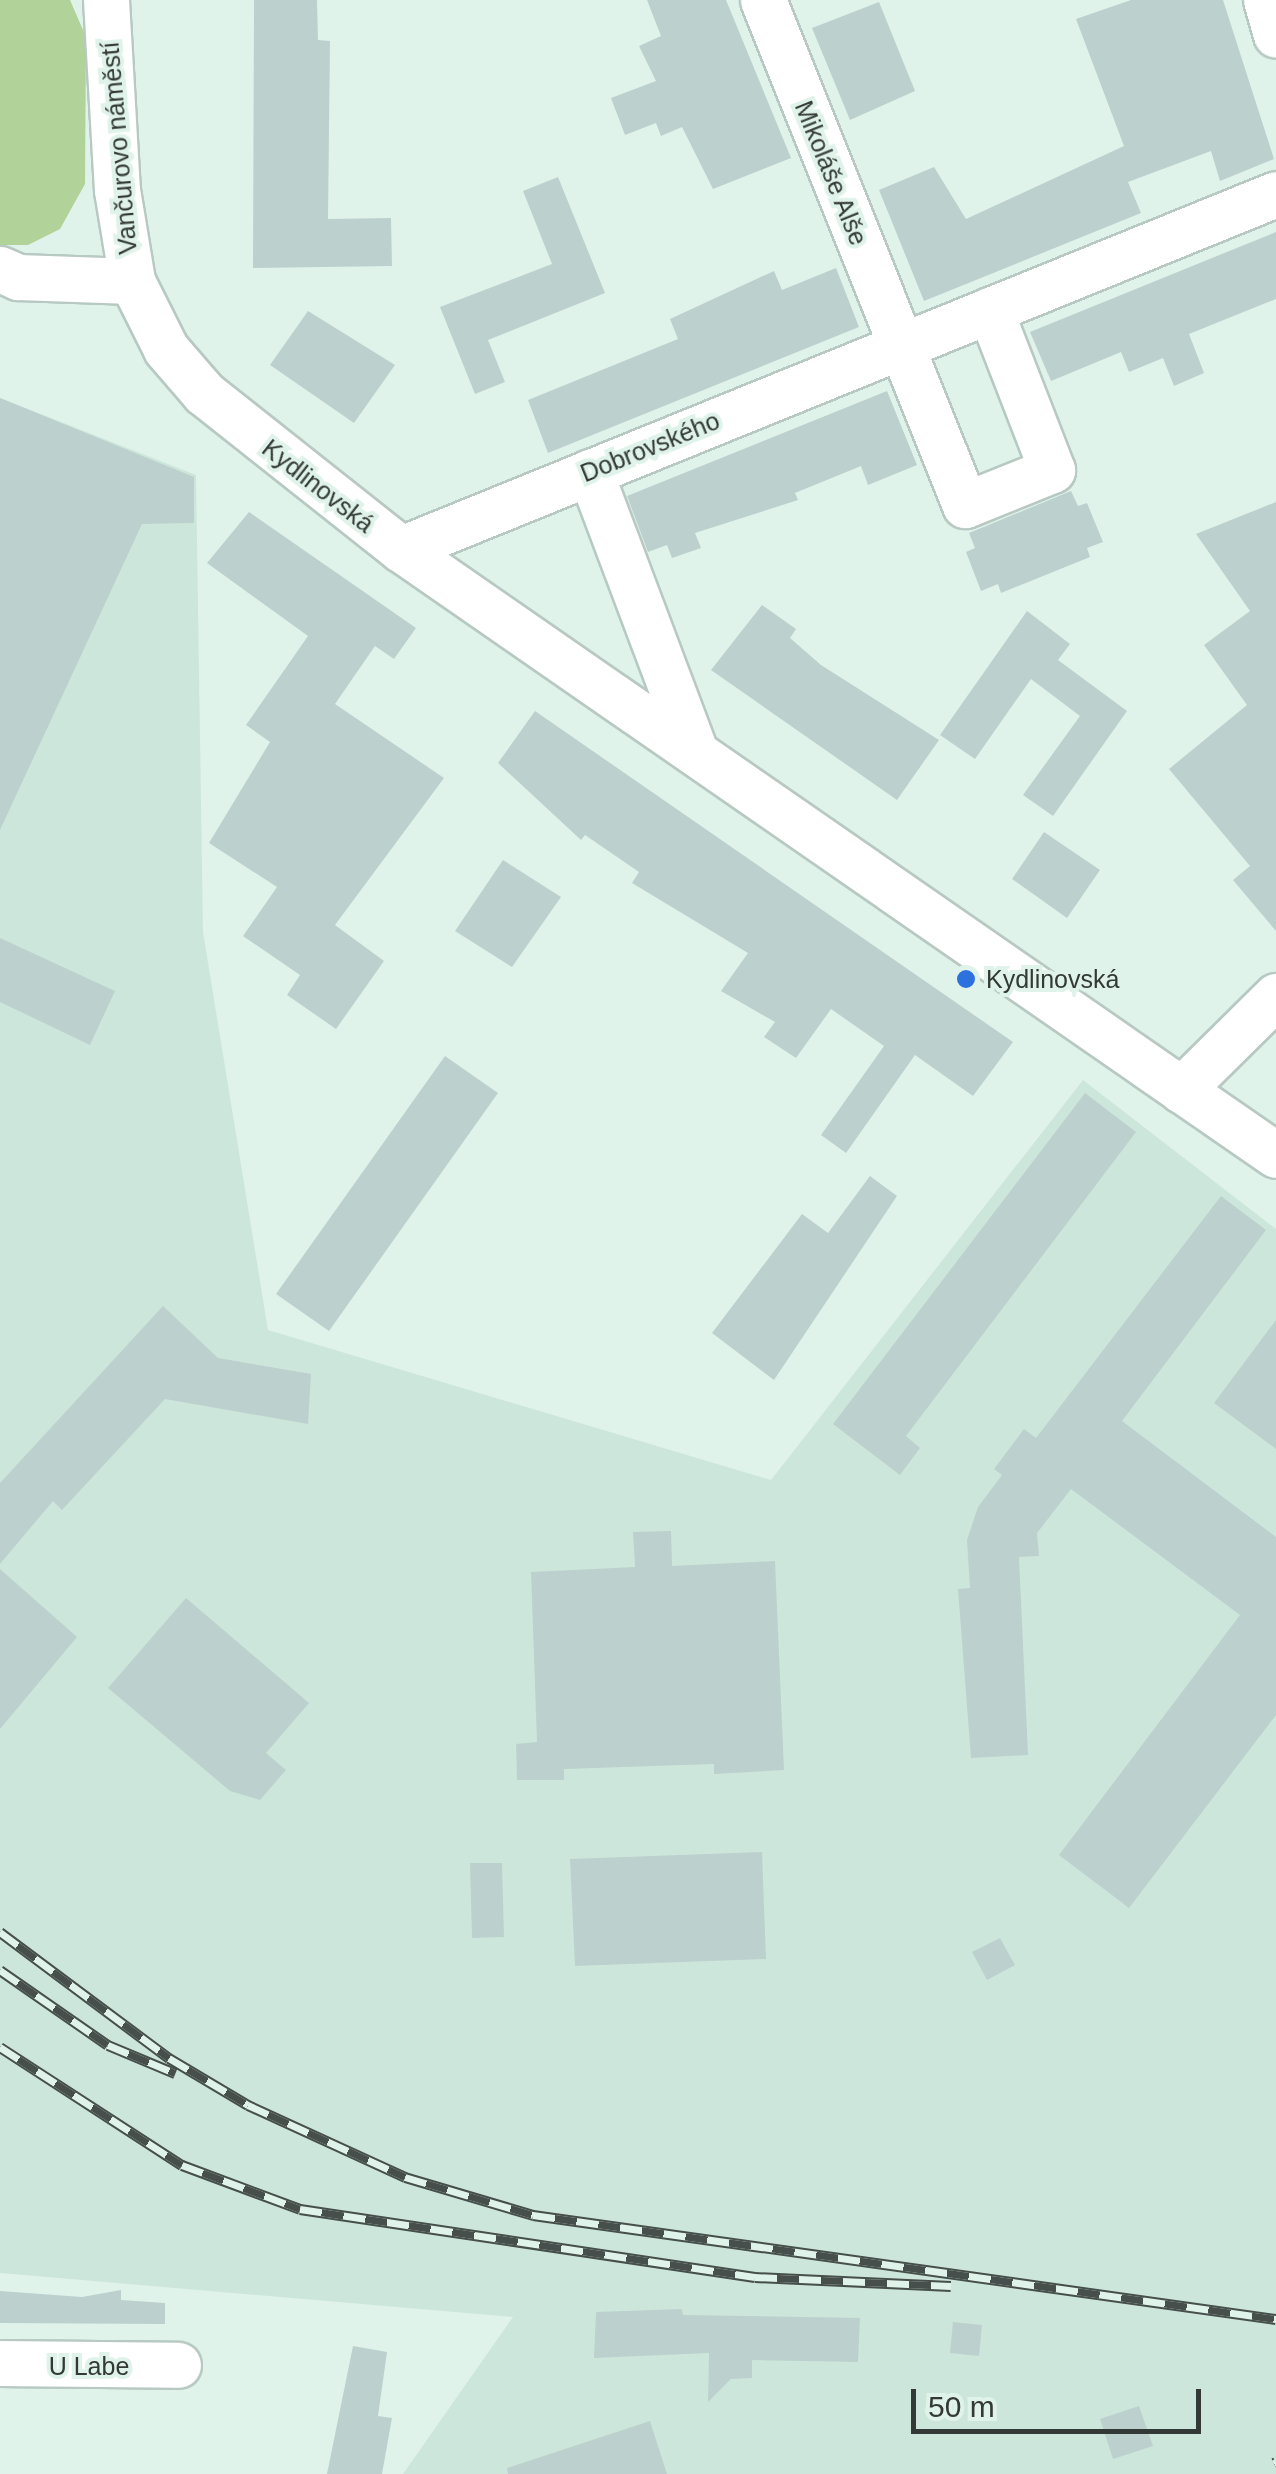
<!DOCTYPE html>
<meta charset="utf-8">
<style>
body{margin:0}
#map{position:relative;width:1276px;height:2474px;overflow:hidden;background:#e0f3eb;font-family:Arial,sans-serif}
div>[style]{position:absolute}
.built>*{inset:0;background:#cde6db}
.green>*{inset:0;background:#b1d298}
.building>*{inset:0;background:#bcd0cd}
.roads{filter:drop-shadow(2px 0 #b7c9c2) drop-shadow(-2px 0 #b7c9c2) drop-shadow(0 2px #b7c9c2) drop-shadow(0 -2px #b7c9c2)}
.street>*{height:45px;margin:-22.5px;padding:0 22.5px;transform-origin:22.5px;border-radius:22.5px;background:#fff}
.rail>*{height:11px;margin-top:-5.5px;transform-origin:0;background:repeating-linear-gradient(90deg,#e0f3eb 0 22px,#464f4b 0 44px);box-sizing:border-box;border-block:2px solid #464f4b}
.dots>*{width:28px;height:28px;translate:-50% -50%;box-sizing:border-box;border:5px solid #e0f3eb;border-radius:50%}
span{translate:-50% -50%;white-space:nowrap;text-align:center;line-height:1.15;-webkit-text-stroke:8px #e0f3eb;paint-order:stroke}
.street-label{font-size:25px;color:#323936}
.poi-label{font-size:25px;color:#323936}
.left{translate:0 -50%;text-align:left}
.scale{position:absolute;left:911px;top:2389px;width:290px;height:45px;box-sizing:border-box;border:5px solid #323936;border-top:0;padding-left:12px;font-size:30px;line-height:35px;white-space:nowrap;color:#323936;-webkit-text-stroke:8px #e0f3eb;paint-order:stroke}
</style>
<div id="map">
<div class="built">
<i style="clip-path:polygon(0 398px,196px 475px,203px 932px,268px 1330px,771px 1480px,1083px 1080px,1276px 1229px,1276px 2474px,403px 2474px,513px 2317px,0 2273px)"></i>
</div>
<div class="green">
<i style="clip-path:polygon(0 0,70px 0,86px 37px,85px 184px,60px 229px,28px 245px,0 245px)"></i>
</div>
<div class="building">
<i style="clip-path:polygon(254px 0,317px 0,318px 40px,330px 41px,328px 219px,391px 218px,392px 266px,253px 268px)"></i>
<i style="clip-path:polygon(647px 0,726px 0,791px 158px,713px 189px,682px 127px,661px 136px,656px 123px,625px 135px,611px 98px,656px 81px,639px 46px,661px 36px)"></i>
<i style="clip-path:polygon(1131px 0,1223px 0,1274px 159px,1220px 181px,1211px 151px,1128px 182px,1141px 213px,924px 301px,879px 190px,934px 167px,966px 219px,1124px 146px,1076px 19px)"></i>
<i style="clip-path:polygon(879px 2px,915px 91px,850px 120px,812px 28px)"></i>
<i style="clip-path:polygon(558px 177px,605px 293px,488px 340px,505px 382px,475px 394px,440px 307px,552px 264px,523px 191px)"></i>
<i style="clip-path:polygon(1276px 232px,1276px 299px,1189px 334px,1204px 373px,1174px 386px,1163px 358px,1129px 372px,1121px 352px,1051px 381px,1030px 332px)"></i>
<i style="clip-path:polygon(836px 268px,859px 327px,548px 453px,528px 400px,678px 339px,670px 319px,774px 271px,782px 290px)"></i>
<i style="clip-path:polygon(308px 311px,395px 365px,354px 423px,270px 365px)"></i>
<i style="clip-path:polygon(887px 391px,917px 465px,868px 485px,861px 466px,795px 493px,798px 500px,695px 533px,701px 548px,672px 558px,667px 545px,648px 552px,627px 496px)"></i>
<i style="clip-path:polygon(0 398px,194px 477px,194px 523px,142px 524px,0 830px)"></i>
<i style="clip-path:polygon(1071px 491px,1078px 506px,1087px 503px,1103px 542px,1087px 548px,1090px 557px,1001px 593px,998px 584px,981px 591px,966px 552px,975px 548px,969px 533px)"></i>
<i style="clip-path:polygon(1276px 502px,1276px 931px,1233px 880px,1250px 866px,1169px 769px,1247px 705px,1204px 645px,1250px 611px,1196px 534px)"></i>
<i style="clip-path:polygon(249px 512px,416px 628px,394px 659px,375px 646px,335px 704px,444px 778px,335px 925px,384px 961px,336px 1029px,287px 995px,300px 975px,243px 936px,277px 887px,209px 843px,270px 742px,246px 725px,308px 636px,207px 563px)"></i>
<i style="clip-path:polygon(762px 605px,796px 629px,790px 638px,821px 665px,939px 740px,897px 800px,711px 670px)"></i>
<i style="clip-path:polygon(1027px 611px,1070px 644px,1058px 660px,1127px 711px,1053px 816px,1023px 795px,1080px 716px,1031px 679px,975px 759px,940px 735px)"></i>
<i style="clip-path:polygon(535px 711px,1013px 1042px,973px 1096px,915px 1055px,846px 1153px,821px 1135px,884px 1046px,831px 1009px,796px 1058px,764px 1037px,775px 1022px,721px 991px,748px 953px,632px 883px,639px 872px,585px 835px,581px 840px,498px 763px)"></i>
<i style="clip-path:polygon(1044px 832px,1100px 870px,1067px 918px,1012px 879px)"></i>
<i style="clip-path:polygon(503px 860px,561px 897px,512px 967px,455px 931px)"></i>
<i style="clip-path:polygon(0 938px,115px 991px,90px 1045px,0 1002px)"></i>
<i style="clip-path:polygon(445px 1056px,498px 1093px,329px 1331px,276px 1294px)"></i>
<i style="clip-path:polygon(1085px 1093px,1136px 1132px,906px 1436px,920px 1448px,900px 1475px,833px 1424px)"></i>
<i style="clip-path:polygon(870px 1176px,897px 1196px,774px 1380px,712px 1333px,802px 1214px,828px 1233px)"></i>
<i style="clip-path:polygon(1221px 1196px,1266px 1230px,1122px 1421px,1276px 1537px,1276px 1715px,1129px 1908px,1059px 1855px,1240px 1615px,1071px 1489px,1037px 1533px,1039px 1556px,1019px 1557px,1028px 1755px,971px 1758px,958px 1589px,970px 1588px,967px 1540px,978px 1507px,1002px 1475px,994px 1469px,1024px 1429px,1036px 1438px)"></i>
<i style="clip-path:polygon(163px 1306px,218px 1358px,311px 1374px,308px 1424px,165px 1399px,62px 1510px,53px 1501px,0 1564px,0 1483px)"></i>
<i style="clip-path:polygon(1276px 1320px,1276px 1449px,1214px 1403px)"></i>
<i style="clip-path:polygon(671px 1531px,672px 1566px,775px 1561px,784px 1770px,714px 1774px,714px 1764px,564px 1769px,564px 1780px,517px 1780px,516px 1744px,537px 1742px,531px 1572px,635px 1567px,633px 1532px)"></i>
<i style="clip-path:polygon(0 1569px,77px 1637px,0 1729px)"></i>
<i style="clip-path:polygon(186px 1598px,309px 1703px,266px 1753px,286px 1770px,260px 1800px,230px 1791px,108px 1688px)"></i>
<i style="clip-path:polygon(762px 1852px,766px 1959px,575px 1966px,570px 1859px)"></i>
<i style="clip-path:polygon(470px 1863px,502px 1863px,504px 1937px,472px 1938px)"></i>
<i style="clip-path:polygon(1000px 1938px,1015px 1965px,987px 1980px,972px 1952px)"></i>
<i style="clip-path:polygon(121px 2290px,121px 2300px,165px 2303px,165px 2324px,0 2323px,0 2291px,82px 2297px)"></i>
<i style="clip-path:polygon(682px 2309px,683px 2315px,860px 2318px,858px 2362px,752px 2360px,752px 2378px,731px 2379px,708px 2402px,709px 2353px,594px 2358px,596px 2312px)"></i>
<i style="clip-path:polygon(953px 2322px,982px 2325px,979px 2356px,950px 2353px)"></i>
<i style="clip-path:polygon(353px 2346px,387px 2352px,378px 2416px,392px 2418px,382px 2474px,327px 2474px)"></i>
<i style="clip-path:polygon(1139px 2406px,1153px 2446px,1113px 2459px,1100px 2419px)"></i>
<i style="clip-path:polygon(650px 2421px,667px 2474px,508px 2474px,507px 2468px)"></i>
</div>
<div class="roads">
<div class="street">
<i style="left:106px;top:0;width:190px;rotate:86.7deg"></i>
<i style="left:117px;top:190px;width:92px;rotate:80.6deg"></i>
<i style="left:132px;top:281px;width:76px;rotate:63.4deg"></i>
<i style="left:166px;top:349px;width:58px;rotate:49.2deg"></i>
<i style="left:204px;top:393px;width:251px;rotate:38.4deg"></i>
<i style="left:401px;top:549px;width:1064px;rotate:34.71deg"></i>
<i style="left:763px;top:0;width:544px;rotate:68.2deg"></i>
<i style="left:965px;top:505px;width:94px;rotate:-21.9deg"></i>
<i style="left:1052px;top:470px;width:172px;rotate:-111.2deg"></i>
<i style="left:1266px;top:0;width:36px;rotate:74deg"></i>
<i style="left:0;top:269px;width:20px;rotate:24deg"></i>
<i style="left:18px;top:277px;width:114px;rotate:2deg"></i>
<i style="left:590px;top:472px;width:299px;rotate:69.4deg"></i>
<i style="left:401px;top:549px;width:944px;rotate:-22.08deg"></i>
<i style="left:1181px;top:1090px;width:134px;rotate:-44.7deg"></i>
<i style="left:0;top:2363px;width:178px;rotate:0.6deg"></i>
</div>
</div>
<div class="rail">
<i style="left:0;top:1932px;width:211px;rotate:36.7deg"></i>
<i style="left:169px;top:2058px;width:92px;rotate:30.7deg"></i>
<i style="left:248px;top:2105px;width:173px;rotate:24.6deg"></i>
<i style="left:405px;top:2177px;width:134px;rotate:16.5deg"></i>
<i style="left:533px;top:2215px;width:750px;rotate:7.97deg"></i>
<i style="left:0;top:1970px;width:131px;rotate:34.8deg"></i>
<i style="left:108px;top:2045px;width:73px;rotate:22.7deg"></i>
<i style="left:0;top:2047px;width:217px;rotate:33deg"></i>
<i style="left:182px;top:2165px;width:126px;rotate:20.4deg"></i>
<i style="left:300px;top:2209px;width:460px;rotate:8.5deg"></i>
<i style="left:755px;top:2277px;width:196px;rotate:2.6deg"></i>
<i style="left:1274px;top:2463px;width:2px;rotate:-27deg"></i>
</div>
<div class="dots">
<i style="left:966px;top:979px;background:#2d71de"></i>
</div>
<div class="street-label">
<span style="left:119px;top:148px;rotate:-95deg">Vančurovo náměstí</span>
<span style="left:831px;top:173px;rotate:68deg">Mikoláše Alše</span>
<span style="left:650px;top:447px;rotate:-22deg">Dobrovského</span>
<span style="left:318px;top:486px;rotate:38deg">Kydlinovská</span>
<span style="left:89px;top:2366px">U Labe</span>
</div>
<div class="poi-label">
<span class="left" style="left:986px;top:979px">Kydlinovská</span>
</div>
<div class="scale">50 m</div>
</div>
